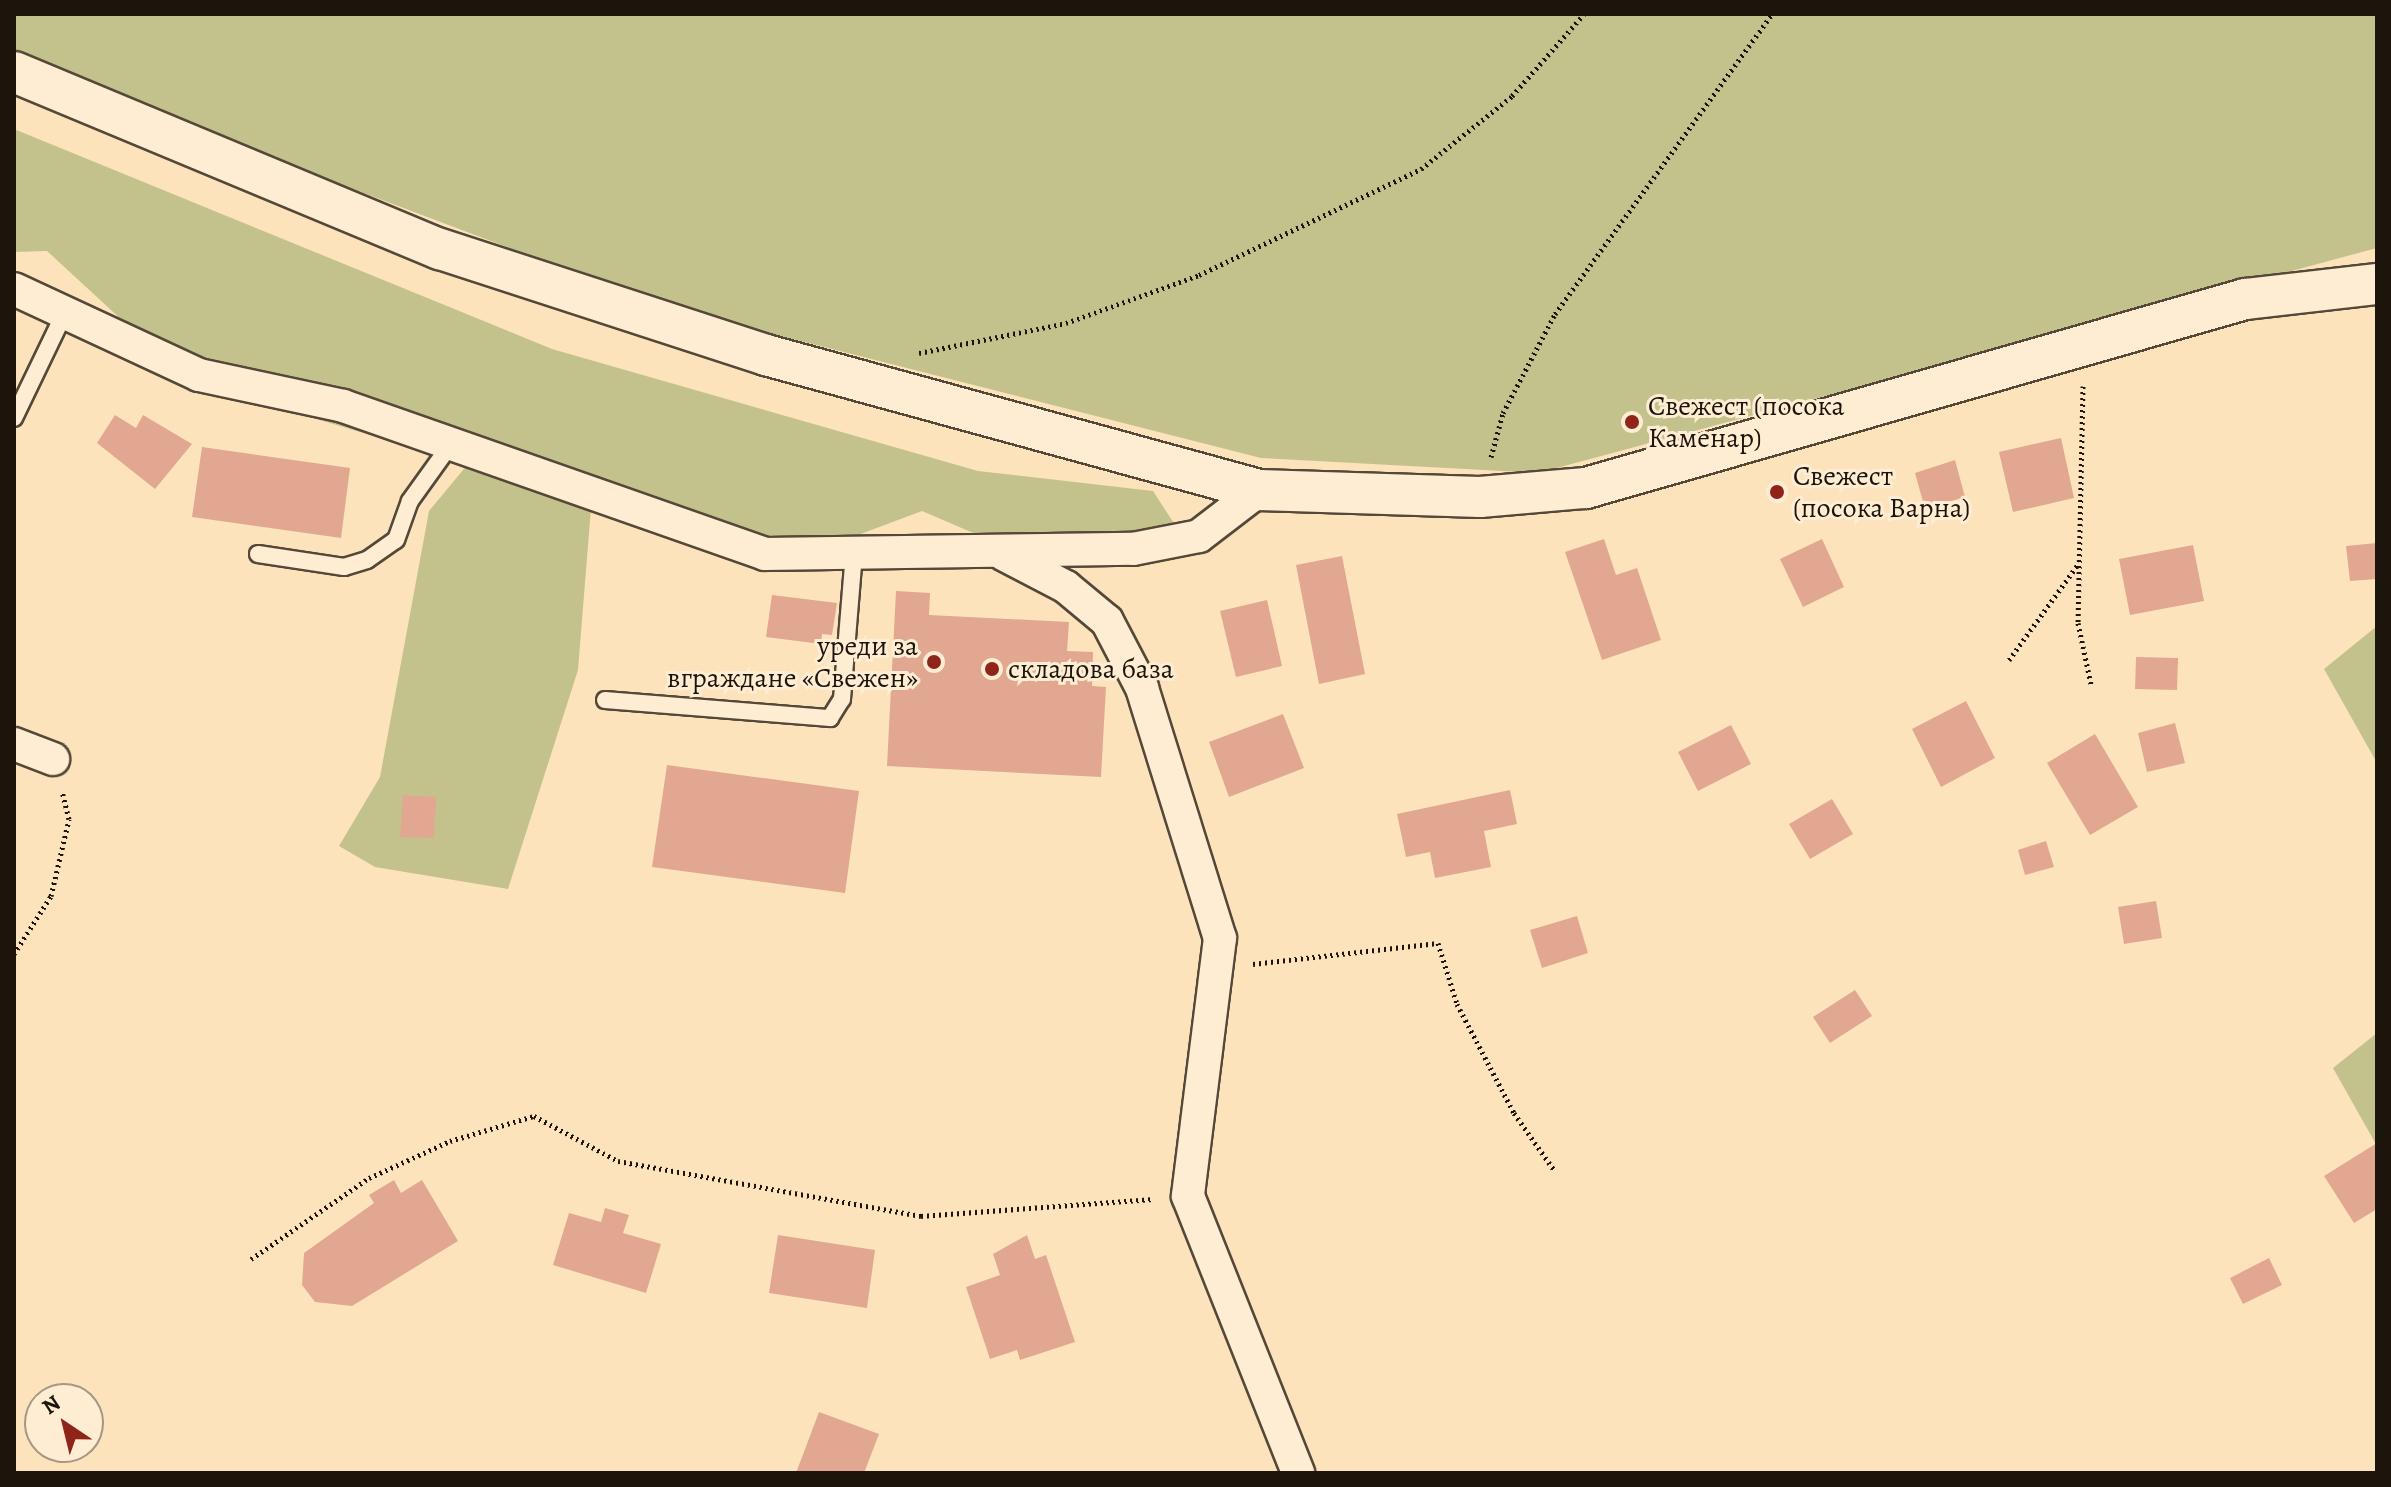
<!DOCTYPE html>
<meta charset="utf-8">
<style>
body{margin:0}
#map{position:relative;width:2391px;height:1487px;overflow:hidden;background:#fde3bb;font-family:Alegreya,serif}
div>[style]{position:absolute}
.green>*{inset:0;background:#c4c28c}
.building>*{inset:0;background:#e2a791}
.path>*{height:5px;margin-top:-2.5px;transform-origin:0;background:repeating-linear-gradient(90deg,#1c150c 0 2px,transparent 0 6px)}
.roads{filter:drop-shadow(2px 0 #544838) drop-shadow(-2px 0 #544838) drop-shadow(0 2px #544838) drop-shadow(0 -2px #544838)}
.service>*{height:16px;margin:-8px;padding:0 8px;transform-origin:8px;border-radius:8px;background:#feedd3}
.minor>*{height:32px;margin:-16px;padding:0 16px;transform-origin:16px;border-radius:16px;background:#feedd3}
.tertiary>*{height:40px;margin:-20px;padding:0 20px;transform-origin:20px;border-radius:20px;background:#feedd3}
.dots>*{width:22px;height:22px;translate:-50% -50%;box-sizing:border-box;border:4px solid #feedd3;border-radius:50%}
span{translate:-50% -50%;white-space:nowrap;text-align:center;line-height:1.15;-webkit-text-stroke:6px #feedd3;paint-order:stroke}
.poi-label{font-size:28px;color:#1c150c}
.left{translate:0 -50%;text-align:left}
.right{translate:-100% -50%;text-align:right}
.frame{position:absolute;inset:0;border:16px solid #1c150c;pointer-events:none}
.north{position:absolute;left:24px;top:1383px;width:80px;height:80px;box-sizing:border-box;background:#feedd3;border:2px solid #a49783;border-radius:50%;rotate:325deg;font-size:22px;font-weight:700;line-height:32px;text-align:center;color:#1c150c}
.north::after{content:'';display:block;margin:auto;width:28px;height:36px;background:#8f2418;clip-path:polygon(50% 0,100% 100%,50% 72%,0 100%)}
</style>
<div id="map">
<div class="green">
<i style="clip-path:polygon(14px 14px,2377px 14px,2377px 248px,1538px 473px,1261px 458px,663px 306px,104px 95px,14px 52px)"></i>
<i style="clip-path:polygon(14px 129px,552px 349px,978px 471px,1153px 491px,1177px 528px,1057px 569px,922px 511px,762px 571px,591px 508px,578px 670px,508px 889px,375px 867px,339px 846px,380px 777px,429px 511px,468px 464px,188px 381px,47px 251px,14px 252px)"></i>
<i style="clip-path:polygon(2377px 626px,2377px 763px,2324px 669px)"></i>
<i style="clip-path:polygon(2377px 1033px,2377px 1146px,2333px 1068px)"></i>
</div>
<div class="building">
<i style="clip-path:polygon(115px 415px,136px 428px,143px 415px,192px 444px,155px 489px,97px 443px)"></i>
<i style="clip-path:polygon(2061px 438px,2074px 498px,2013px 512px,1999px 452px)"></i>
<i style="clip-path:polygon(202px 447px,350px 468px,341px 538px,192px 517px)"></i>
<i style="clip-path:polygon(1955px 460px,1965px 497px,1925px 509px,1915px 473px)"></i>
<i style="clip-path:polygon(1604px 539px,1616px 575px,1637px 568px,1661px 640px,1602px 660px,1565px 552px)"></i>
<i style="clip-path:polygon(1822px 539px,1844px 587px,1803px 607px,1780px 559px)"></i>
<i style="clip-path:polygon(2377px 543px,2377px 579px,2350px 581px,2346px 546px)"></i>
<i style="clip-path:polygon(2193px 545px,2204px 601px,2130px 615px,2119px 559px)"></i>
<i style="clip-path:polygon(1342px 556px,1365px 674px,1319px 684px,1296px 565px)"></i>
<i style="clip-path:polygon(896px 591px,930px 593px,929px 615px,1069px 622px,1067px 651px,1093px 652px,1092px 686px,1106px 687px,1101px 777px,887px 766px)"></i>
<i style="clip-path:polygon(772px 595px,837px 603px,832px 635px,822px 634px,821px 644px,766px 637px)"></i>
<i style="clip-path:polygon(1267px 600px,1282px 666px,1236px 677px,1220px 611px)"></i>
<i style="clip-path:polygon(2136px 657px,2178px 658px,2177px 690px,2135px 689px)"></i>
<i style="clip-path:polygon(1966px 701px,1995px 758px,1941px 787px,1912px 729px)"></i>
<i style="clip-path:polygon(1283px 714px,1304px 768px,1229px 797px,1209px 742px)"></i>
<i style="clip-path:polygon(2175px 723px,2185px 763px,2147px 772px,2138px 733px)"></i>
<i style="clip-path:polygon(1731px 725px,1751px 764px,1698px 791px,1678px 752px)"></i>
<i style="clip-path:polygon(2095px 734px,2138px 807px,2090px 835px,2047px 763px)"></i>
<i style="clip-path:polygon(667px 765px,859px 791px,845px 893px,652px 867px)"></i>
<i style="clip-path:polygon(1510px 790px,1517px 824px,1484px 831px,1491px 867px,1435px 878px,1430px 852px,1406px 857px,1397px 814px)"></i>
<i style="clip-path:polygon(403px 795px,436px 797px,434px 838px,400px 837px)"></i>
<i style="clip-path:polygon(1832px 799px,1853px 834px,1810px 859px,1789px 824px)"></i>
<i style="clip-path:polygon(2046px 841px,2054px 867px,2025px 875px,2018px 850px)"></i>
<i style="clip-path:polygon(2156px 901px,2162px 938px,2124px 944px,2118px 907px)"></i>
<i style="clip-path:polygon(1577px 916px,1588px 953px,1542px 968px,1530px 930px)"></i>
<i style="clip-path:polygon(1855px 990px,1872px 1016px,1830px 1043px,1813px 1017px)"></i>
<i style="clip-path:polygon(2377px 1143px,2377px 1209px,2354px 1223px,2324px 1176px)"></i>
<i style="clip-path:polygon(394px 1180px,401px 1193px,422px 1180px,458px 1241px,352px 1306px,315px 1302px,302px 1285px,304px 1253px,374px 1203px,369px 1195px)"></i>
<i style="clip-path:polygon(605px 1208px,629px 1215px,623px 1233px,661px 1244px,646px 1293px,553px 1265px,569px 1213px,601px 1222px)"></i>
<i style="clip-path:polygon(778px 1235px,875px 1250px,867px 1308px,769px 1293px)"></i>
<i style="clip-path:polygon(1027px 1235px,1035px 1259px,1046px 1255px,1075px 1342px,1020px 1360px,1017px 1350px,990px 1359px,966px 1287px,1000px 1275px,993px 1254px)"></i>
<i style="clip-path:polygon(2269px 1258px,2282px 1285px,2243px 1304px,2230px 1278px)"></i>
<i style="clip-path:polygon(819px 1412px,879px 1434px,864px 1473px,796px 1473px)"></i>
</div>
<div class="path">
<i style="left:919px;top:353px;width:150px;rotate:-11.5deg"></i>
<i style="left:1066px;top:323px;width:141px;rotate:-19.8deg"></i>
<i style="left:1199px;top:275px;width:246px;rotate:-25.5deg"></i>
<i style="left:1421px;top:169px;width:117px;rotate:-38.7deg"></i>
<i style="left:1512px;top:96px;width:109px;rotate:-48.7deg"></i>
<i style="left:2083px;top:386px;width:237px;rotate:91.2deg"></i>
<i style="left:2078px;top:623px;width:62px;rotate:78deg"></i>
<i style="left:1491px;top:457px;width:46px;rotate:-74.7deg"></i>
<i style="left:1503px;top:413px;width:112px;rotate:-62.3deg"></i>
<i style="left:1555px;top:314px;width:370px;rotate:-54.1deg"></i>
<i style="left:2009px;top:660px;width:120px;rotate:-54.2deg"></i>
<i style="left:14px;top:954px;width:69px;rotate:-57.5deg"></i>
<i style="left:51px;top:896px;width:79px;rotate:-76.8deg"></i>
<i style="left:69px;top:819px;width:29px;rotate:-104deg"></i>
<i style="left:1253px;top:964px;width:186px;rotate:-6.5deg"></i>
<i style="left:1438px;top:943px;width:64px;rotate:72.7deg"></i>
<i style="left:1457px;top:1004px;width:123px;rotate:62.4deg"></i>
<i style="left:1514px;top:1113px;width:70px;rotate:54.9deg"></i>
<i style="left:251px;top:1259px;width:143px;rotate:-34.5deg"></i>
<i style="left:369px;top:1178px;width:89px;rotate:-24.6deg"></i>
<i style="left:450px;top:1141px;width:88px;rotate:-16.6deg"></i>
<i style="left:534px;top:1116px;width:95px;rotate:28.2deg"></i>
<i style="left:618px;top:1161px;width:308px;rotate:10.3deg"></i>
<i style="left:921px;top:1216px;width:233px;rotate:-4.2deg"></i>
</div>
<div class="roads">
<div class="service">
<i style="left:14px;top:418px;width:120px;rotate:-64.3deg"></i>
<i style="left:258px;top:554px;width:87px;rotate:8.6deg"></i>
<i style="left:344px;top:567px;width:24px;rotate:-17deg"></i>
<i style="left:367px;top:560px;width:35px;rotate:-35deg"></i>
<i style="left:396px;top:540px;width:41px;rotate:-70.3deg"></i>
<i style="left:410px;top:501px;width:70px;rotate:-54.3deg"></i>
<i style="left:605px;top:700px;width:226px;rotate:4.6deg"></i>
<i style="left:830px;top:718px;width:22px;rotate:-58deg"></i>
<i style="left:842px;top:699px;width:146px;rotate:-85.3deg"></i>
</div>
<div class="minor">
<i style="left:14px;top:289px;width:204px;rotate:24.9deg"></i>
<i style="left:199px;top:375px;width:147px;rotate:12.1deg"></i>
<i style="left:343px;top:406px;width:447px;rotate:19.3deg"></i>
<i style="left:765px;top:554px;width:368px;rotate:-0.8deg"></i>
<i style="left:1133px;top:549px;width:67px;rotate:-11.1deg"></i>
<i style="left:1199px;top:536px;width:76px;rotate:-37.5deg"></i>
<i style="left:1003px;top:554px;width:71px;rotate:27.6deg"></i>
<i style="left:1066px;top:587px;width:53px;rotate:39.7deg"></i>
<i style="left:1107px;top:621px;width:76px;rotate:62.4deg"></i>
<i style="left:1142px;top:688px;width:262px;rotate:72.7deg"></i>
<i style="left:1220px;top:938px;width:260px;rotate:97.1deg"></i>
<i style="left:1188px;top:1196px;width:298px;rotate:68.3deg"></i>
<i style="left:14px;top:744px;width:42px;rotate:21deg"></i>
</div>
<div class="tertiary">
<i style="left:14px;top:72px;width:461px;rotate:22.6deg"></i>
<i style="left:440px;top:249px;width:343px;rotate:18deg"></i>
<i style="left:766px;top:355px;width:511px;rotate:15.31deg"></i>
<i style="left:1259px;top:490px;width:221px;rotate:1.8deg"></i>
<i style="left:1480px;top:497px;width:106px;rotate:-4.9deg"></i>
<i style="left:1586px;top:488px;width:686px;rotate:-16deg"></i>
<i style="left:2245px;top:299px;width:133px;rotate:-6.5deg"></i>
</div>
</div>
<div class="dots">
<i style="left:1632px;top:422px;background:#8f2418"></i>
<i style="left:1777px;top:492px;background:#8f2418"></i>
<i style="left:934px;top:662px;background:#8f2418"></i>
<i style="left:992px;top:669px;background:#8f2418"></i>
</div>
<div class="poi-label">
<span class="left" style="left:1648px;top:422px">Свежест (посока<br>Каменар)</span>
<span class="left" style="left:1793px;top:492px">Свежест<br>(посока Варна)</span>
<span class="right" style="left:918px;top:662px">уреди за<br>вграждане «Свежен»</span>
<span class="left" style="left:1008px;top:669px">складова база</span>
</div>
<div class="frame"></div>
<div class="north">N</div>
</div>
